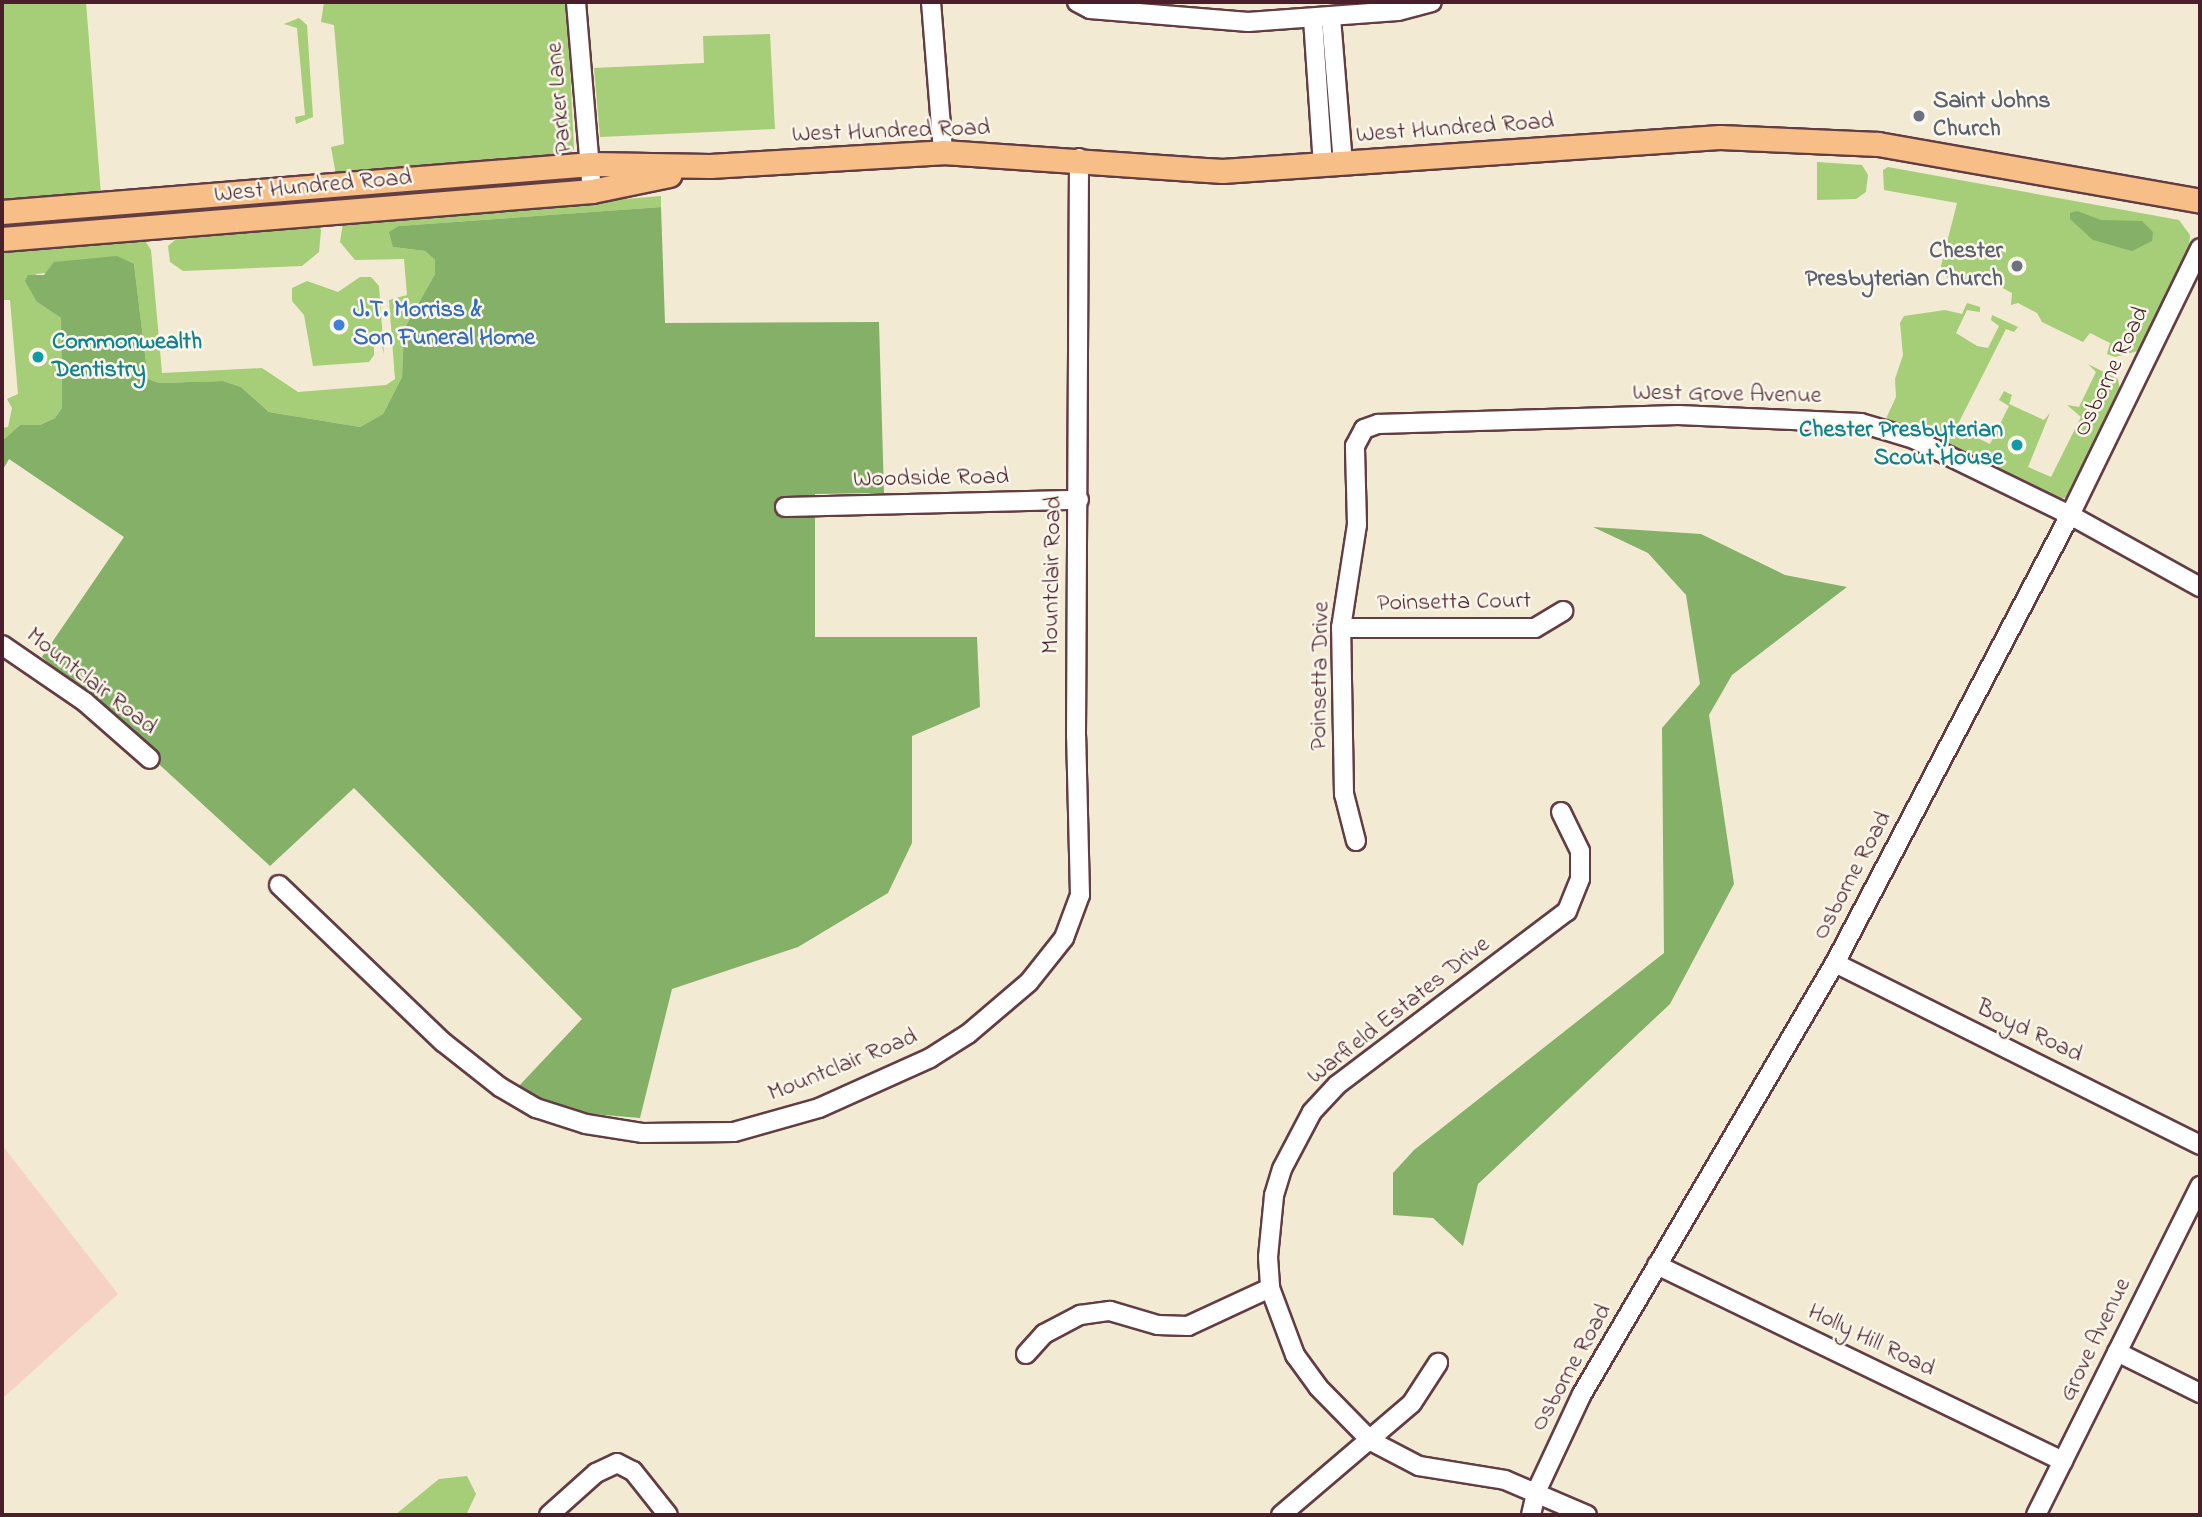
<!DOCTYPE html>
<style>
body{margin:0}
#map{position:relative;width:2202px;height:1517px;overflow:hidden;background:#f2ead2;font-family:"Indie Flower",sans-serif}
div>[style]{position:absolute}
.built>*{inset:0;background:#f6d2c4}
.green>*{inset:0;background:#a6cd78}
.forest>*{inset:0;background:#84b068}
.roads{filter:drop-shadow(2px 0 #633d44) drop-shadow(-2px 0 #633d44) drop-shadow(0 2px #633d44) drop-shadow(0 -2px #633d44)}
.minor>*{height:18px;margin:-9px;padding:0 9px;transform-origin:9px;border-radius:9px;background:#fff}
.major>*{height:23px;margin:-11.5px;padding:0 11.5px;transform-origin:11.5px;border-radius:11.5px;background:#f7be87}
.dots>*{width:19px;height:19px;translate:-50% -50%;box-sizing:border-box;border:4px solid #fbf7ec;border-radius:50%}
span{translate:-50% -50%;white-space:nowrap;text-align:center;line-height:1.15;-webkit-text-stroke:5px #fbf7ec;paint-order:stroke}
.street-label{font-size:24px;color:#4a1f2b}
.worship-label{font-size:24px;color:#5b616d;font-weight:700}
.left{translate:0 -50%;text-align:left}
.right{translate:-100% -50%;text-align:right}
.shop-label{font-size:24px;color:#366cbe;font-weight:700}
.culture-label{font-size:24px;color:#0d838f;font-weight:700}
.frame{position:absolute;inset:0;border:4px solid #4a1f2b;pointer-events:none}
</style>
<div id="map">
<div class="built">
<i style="clip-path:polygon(2px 1145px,118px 1294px,2px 1399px)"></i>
</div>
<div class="green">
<i style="clip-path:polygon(2px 2px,86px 2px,101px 195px,2px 203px)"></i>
<i style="clip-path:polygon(324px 2px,567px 2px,574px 149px,566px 157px,336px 175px,331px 147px,344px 144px,334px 25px,321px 22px)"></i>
<i style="clip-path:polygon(299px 18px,307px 25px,313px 117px,296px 124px,295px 117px,305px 115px,297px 28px,284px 24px)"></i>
<i style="clip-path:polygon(770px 34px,775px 129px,600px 137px,594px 68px,704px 63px,703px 36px)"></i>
<i style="clip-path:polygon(1817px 162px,1862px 165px,1868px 175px,1866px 192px,1856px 199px,1817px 200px)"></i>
<i style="clip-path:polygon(1888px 167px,2179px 220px,2190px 235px,2189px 247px,2138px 351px,2115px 357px,2107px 354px,2110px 343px,2090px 333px,2083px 342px,2042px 322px,2037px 313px,2018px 303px,2011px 305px,2012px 293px,1982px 277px,1972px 286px,1943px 276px,1941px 266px,1957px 203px,1884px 190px,1883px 170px)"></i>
<i style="clip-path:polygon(661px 196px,661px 207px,399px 226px,393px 247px,425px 251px,435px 260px,435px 274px,404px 329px,402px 377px,383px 414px,360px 427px,269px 412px,241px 387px,223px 381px,159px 383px,148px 379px,134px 264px,36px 274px,37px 302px,61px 318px,62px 408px,55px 418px,40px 425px,20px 425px,2px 441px,2px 428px,8px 427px,12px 408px,7px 399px,18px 394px,10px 300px,2px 300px,2px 249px,144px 239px,151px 250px,162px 373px,262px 368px,298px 392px,386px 385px,395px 379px,389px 300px,407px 295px,404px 259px,355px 260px,340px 242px,343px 223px)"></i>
<i style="clip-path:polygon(210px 205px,211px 210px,190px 217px,2px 233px,2px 222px)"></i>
<i style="clip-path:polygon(317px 223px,321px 230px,319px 252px,302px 266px,183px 271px,170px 262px,168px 246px,181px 235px)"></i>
<i style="clip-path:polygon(360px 277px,371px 277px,379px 286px,384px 354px,380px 339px,374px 339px,374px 355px,369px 362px,313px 366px,304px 315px,292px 301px,292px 288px,307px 281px,338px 292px)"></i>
<i style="clip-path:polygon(1967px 303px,1980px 307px,1980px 312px,1967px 310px,1956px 333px,1977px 346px,1988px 348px,1999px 326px,1991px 320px,1992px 315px,2018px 327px,2014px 332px,2006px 329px,1956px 428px,1990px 444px,2009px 406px,1999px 400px,2004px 391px,2012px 395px,2009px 404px,2044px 420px,2050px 413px,2028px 467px,2051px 477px,2081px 417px,2067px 405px,2079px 407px,2096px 372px,2088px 364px,2118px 379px,2120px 390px,2069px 497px,2054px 500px,1884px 423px,1896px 397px,1895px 379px,1903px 355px,1900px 323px,1904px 316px,1945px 310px,1962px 314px)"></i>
<i style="clip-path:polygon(467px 1476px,476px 1494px,466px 1515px,395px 1515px,439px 1479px)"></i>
</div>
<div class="forest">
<i style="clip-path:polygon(661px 207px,665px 323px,879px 322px,884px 493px,815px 494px,815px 637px,977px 637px,980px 707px,912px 736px,912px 843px,888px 893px,798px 947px,672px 989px,640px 1118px,593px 1114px,544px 1102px,518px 1087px,582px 1019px,354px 788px,270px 866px,42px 657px,124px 537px,9px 459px,2px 471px,2px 441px,20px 425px,40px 425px,55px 418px,62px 408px,61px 318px,37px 302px,25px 281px,28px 275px,44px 275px,54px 262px,117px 256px,134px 264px,148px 379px,159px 383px,223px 381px,241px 387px,269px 412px,360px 427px,383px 414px,402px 377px,404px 329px,435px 274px,435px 260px,425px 251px,393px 247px,389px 232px,399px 226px)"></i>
<i style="clip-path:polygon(2077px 211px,2101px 220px,2142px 221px,2153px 232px,2152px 241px,2132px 251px,2093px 240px,2070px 219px,2070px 213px)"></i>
<i style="clip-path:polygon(1593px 527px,1701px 534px,1785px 575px,1847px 587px,1732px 675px,1709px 715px,1734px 884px,1670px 1004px,1478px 1184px,1463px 1246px,1433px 1218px,1393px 1215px,1393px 1173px,1414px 1150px,1664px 953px,1662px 728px,1700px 684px,1686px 595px,1648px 553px)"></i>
</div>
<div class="roads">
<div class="minor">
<i style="left:576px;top:2px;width:190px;rotate:85.2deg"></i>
<i style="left:931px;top:2px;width:150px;rotate:85.4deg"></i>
<i style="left:1077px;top:2px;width:15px;rotate:28deg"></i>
<i style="left:1090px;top:9px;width:159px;rotate:4.7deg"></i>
<i style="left:1248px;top:22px;width:150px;rotate:-4.2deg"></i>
<i style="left:1398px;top:11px;width:35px;rotate:-15deg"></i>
<i style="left:1331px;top:18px;width:145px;rotate:85.3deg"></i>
<i style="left:1313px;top:19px;width:146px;rotate:86.1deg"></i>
<i style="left:785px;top:507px;width:294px;rotate:-1.4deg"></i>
<i style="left:1341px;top:628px;width:194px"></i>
<i style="left:1535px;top:628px;width:33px;rotate:-31deg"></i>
<i style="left:2px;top:645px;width:101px;rotate:34.5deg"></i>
<i style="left:85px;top:702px;width:86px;rotate:41.2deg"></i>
<i style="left:1561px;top:812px;width:43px;rotate:64deg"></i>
<i style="left:1580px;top:851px;width:28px;rotate:90deg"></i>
<i style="left:1580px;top:879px;width:35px;rotate:112deg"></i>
<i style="left:1567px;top:911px;width:288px;rotate:142.9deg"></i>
<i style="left:1337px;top:1085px;width:37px;rotate:133deg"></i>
<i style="left:1312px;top:1112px;width:64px;rotate:117.8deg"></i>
<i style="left:1282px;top:1169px;width:28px;rotate:107deg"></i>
<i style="left:1274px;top:1196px;width:61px;rotate:95.6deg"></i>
<i style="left:1268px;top:1257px;width:31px;rotate:86deg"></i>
<i style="left:1270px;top:1288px;width:72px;rotate:69.5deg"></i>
<i style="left:1295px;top:1355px;width:39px;rotate:54deg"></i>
<i style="left:1318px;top:1387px;width:76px;rotate:45.5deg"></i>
<i style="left:1371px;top:1441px;width:54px;rotate:27.5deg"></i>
<i style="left:1419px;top:1466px;width:87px;rotate:9.2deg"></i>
<i style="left:1505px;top:1480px;width:89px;rotate:23.1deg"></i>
<i style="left:1356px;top:841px;width:49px;rotate:-104.3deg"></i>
<i style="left:1344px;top:794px;width:166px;rotate:-91deg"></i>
<i style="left:1341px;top:628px;width:104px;rotate:-81.2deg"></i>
<i style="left:1357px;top:525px;width:79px;rotate:-91.5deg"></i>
<i style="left:1355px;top:446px;width:19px;rotate:-62deg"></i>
<i style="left:1364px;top:429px;width:15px;rotate:-20deg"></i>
<i style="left:1378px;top:424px;width:300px;rotate:-1.7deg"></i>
<i style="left:1678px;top:415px;width:183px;rotate:2.5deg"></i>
<i style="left:1861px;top:423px;width:55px;rotate:16.8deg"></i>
<i style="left:1914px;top:439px;width:174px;rotate:26deg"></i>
<i style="left:2070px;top:515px;width:149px;rotate:29deg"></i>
<i style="left:279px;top:885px;width:227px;rotate:43.8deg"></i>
<i style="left:443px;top:1042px;width:73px;rotate:38.3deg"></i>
<i style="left:500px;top:1087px;width:42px;rotate:30.3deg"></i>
<i style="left:536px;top:1108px;width:52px;rotate:17.7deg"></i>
<i style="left:586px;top:1124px;width:58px;rotate:9deg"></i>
<i style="left:643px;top:1133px;width:91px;rotate:-0.6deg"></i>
<i style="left:734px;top:1132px;width:88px;rotate:-15.8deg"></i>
<i style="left:819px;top:1108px;width:122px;rotate:-24.2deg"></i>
<i style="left:930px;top:1058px;width:45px;rotate:-32.3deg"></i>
<i style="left:968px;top:1034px;width:80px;rotate:-40.4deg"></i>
<i style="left:1029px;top:982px;width:56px;rotate:-51.5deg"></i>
<i style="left:1064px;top:938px;width:46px;rotate:-69.6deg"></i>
<i style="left:1080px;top:895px;width:159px;rotate:-91.4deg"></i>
<i style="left:1076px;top:736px;width:578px;rotate:-89.7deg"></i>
<i style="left:1835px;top:963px;width:408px;rotate:26.5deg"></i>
<i style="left:1657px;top:1265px;width:451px;rotate:25.8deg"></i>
<i style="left:2117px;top:1352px;width:93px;rotate:26.3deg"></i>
<i style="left:1026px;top:1354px;width:27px;rotate:-48deg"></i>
<i style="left:1044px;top:1334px;width:41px;rotate:-27.8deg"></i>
<i style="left:1080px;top:1315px;width:30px;rotate:-8deg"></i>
<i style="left:1110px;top:1311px;width:50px;rotate:16.3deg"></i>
<i style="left:1158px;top:1325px;width:30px;rotate:2deg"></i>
<i style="left:1188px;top:1326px;width:90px;rotate:-24.9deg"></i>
<i style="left:549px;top:1515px;width:63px;rotate:-41.8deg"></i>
<i style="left:596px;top:1473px;width:23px;rotate:-25deg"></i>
<i style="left:617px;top:1463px;width:18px;rotate:27deg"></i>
<i style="left:633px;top:1471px;width:56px;rotate:51.5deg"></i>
<i style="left:1281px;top:1515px;width:172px;rotate:-40.5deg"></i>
<i style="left:1412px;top:1403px;width:48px;rotate:-57deg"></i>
<i style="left:1531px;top:1515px;width:26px;rotate:-77deg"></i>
<i style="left:1537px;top:1490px;width:106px;rotate:-64.9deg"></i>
<i style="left:1582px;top:1394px;width:500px;rotate:-59.6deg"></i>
<i style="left:1835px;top:963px;width:506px;rotate:-62.32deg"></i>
<i style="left:2070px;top:515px;width:297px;rotate:-64deg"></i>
<i style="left:2036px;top:1515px;width:368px;rotate:-63.5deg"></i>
</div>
<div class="major">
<i style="left:2px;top:212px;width:591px;rotate:-4.66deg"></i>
<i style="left:591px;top:164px;width:119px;rotate:1deg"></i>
<i style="left:710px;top:166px;width:233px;rotate:-3.4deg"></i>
<i style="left:943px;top:152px;width:280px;rotate:3.9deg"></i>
<i style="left:1222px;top:171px;width:499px;rotate:-3.9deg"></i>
<i style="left:1720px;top:137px;width:158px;rotate:2.5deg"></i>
<i style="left:1878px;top:144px;width:327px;rotate:10deg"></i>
<i style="left:2px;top:239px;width:592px;rotate:-4.65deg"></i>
<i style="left:592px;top:191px;width:79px;rotate:-11.7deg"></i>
</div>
</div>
<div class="dots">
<i style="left:1919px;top:116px;background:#6b7280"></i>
<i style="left:2017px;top:266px;background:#6b7280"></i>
<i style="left:339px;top:325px;background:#3f7fe0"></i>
<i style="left:38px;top:357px;background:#0f9aa8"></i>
<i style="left:2017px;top:445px;background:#0f9aa8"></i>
</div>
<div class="street-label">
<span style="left:560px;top:98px;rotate:-95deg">Parker Lane</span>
<span style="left:1455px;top:129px;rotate:-4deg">West Hundred Road</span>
<span style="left:891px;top:132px;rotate:-2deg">West Hundred Road</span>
<span style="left:313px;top:187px;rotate:-5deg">West Hundred Road</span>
<span style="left:2112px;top:372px;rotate:-64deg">Osborne Road</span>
<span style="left:1727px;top:395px;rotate:1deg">West Grove Avenue</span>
<span style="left:931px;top:479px;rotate:-1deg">Woodside Road</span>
<span style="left:1053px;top:575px;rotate:-89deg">Mountclair Road</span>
<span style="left:1454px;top:603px;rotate:-1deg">Poinsetta Court</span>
<span style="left:1321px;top:676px;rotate:-89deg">Poinsetta Drive</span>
<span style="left:91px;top:682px;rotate:38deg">Mountclair Road</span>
<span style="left:1853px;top:876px;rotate:-62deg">Osborne Road</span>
<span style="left:1399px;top:1011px;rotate:-38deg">Warfield Estates Drive</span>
<span style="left:2029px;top:1032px;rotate:26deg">Boyd Road</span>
<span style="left:843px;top:1066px;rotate:-22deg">Mountclair Road</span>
<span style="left:2096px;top:1340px;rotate:-64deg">Grove Avenue</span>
<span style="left:1871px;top:1341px;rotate:26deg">Holly Hill Road</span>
<span style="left:1572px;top:1368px;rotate:-61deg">Osborne Road</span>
</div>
<div class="worship-label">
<span class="left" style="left:1933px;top:116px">Saint Johns<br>Church</span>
<span class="right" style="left:2003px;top:266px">Chester<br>Presbyterian Church</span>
</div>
<div class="shop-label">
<span class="left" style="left:353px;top:325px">J.T. Morriss &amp;<br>Son Funeral Home</span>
</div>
<div class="culture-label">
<span class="left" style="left:52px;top:357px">Commonwealth<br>Dentistry</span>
<span class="right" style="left:2003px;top:445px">Chester Presbyterian<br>Scout House</span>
</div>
<div class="frame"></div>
</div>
